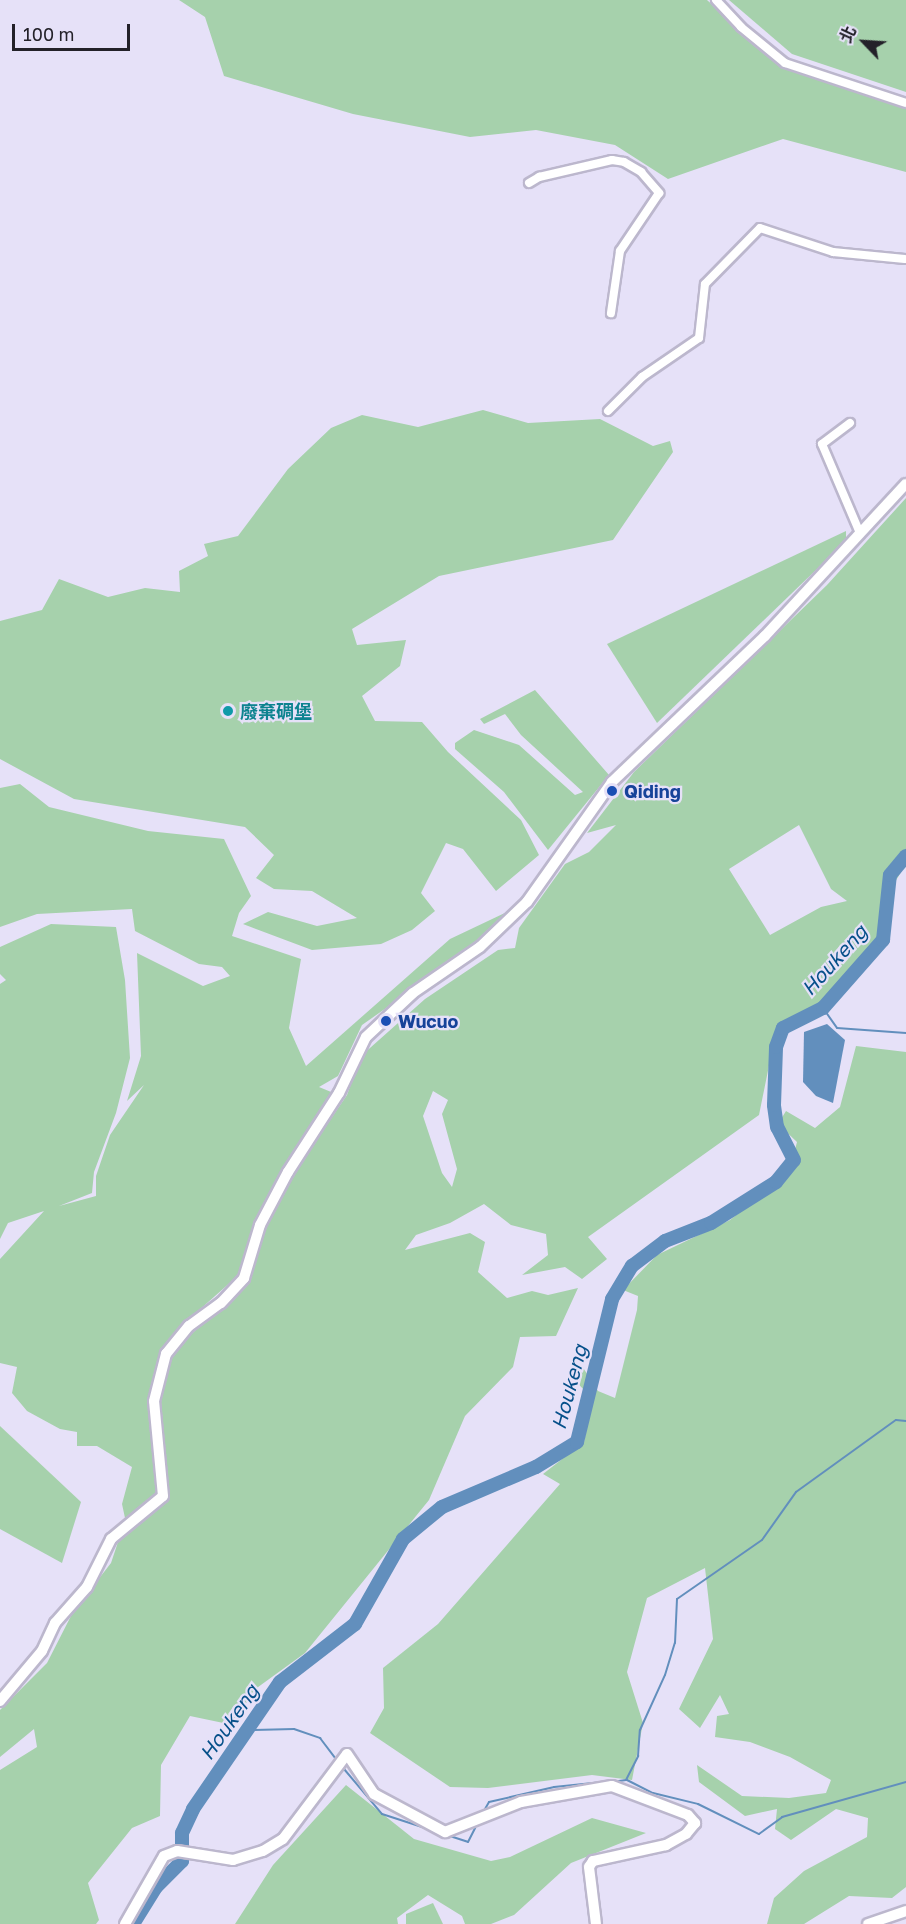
<!DOCTYPE html>
<meta charset="utf-8">
<style>
body{margin:0}
#map{position:relative;width:906px;height:1924px;overflow:hidden;background:#e6e1f8;font-family:"Golos Text","Noto Sans TC",sans-serif}
div>[style]{position:absolute}
.green>*{inset:0;background:#a6d1ac}
.water>*{inset:0;background:#628fbd}
.stream>*{height:2px;margin:-1px;padding:0 1px;transform-origin:1px;border-radius:1px;background:#628fbd}
.river>*{height:14px;margin:-7px;padding:0 7px;transform-origin:7px;border-radius:7px;background:#628fbd}
.roads{filter:drop-shadow(2px 0 #bcb7cd) drop-shadow(-2px 0 #bcb7cd) drop-shadow(0 2px #bcb7cd) drop-shadow(0 -2px #bcb7cd)}
.minor>*{height:8px;margin:-4px;padding:0 4px;transform-origin:4px;border-radius:4px;background:#fff}
.tertiary>*{height:10px;margin:-5px;padding:0 5px;transform-origin:5px;border-radius:5px;background:#fff}
.dots>*{width:16px;height:16px;translate:-50% -50%;box-sizing:border-box;border:3px solid #e6e1f8;border-radius:50%}
span{translate:-50% -50%;white-space:nowrap;text-align:center;line-height:1.15;-webkit-text-stroke:4.5px #e6e1f8;paint-order:stroke}
.culture-label{font-size:18px;color:#0d838f;font-weight:700}
.left{translate:0 -50%;text-align:left}
.transit-label{font-size:18px;color:#164399;font-weight:700}
.water-label{font-size:20px;color:#06508a;font-style:italic}
.north{position:absolute;left:834px;top:12px;width:60px;height:60px;-webkit-text-stroke:4px #e6e1f8;paint-order:stroke;rotate:295deg;font-size:16px;font-weight:700;line-height:24px;text-align:center;color:#232129}
.north::after{content:'';display:block;margin:auto;width:21px;height:27px;background:#232129;clip-path:polygon(50% 0,100% 100%,50% 72%,0 100%)}
.scale{position:absolute;left:12px;top:24px;width:118px;height:27px;box-sizing:border-box;border:3px solid #232129;border-top:0;padding-left:8px;font-size:18px;line-height:21px;white-space:nowrap;color:#232129;-webkit-text-stroke:4px #e6e1f8;paint-order:stroke}
</style>
<div id="map">
<div class="green">
<i style="clip-path:polygon(179px 0,707px 0,764px 52px,835px 85px,906px 106px,906px 172px,783px 139px,668px 179px,615px 145px,536px 130px,470px 137px,353px 114px,224px 76px,205px 17px)"></i>
<i style="clip-path:polygon(729px 0,906px 0,906px 92px,792px 54px)"></i>
<i style="clip-path:polygon(483px 410px,528px 423px,600px 419px,653px 446px,670px 441px,673px 452px,613px 540px,439px 576px,352px 629px,357px 645px,406px 640px,400px 666px,362px 696px,375px 721px,422px 722px,448px 752px,521px 820px,539px 855px,496px 891px,463px 849px,446px 843px,421px 893px,435px 911px,412px 930px,381px 944px,312px 950px,243px 924px,268px 912px,317px 926px,357px 918px,312px 891px,274px 889px,256px 878px,274px 855px,245px 827px,74px 799px,0 759px,0 621px,42px 610px,59px 579px,108px 597px,145px 588px,180px 592px,179px 571px,208px 556px,204px 544px,238px 536px,288px 469px,331px 428px,362px 415px,418px 427px)"></i>
<i style="clip-path:polygon(evenodd,906px 498px,906px 864px,884px 900px,886px 930px,837px 991px,794px 1027px,775px 1036px,759px 1115px,588px 1237px,607px 1259px,582px 1279px,565px 1267px,522px 1275px,548px 1255px,546px 1234px,511px 1225px,484px 1204px,450px 1223px,416px 1235px,405px 1250px,470px 1233px,485px 1242px,478px 1272px,507px 1298px,532px 1291px,548px 1295px,578px 1288px,556px 1336px,520px 1337px,513px 1367px,465px 1416px,429px 1500px,305px 1653px,254px 1690px,233px 1725px,190px 1716px,161px 1765px,160px 1816px,132px 1828px,88px 1883px,99px 1920px,96px 1924px,0 1924px,0 1770px,37px 1747px,34px 1729px,0 1757px,0 1710px,47px 1663px,73px 1612px,111px 1563px,122px 1530px,159px 1507px,167px 1496px,159px 1405px,171px 1352px,226px 1303px,283px 1189px,347px 1095px,361px 1056px,425px 999px,498px 950px,515px 948px,519px 928px,565px 864px,589px 852px,616px 825px,587px 833px,634px 772px,827px 585px,906px 498px,799px 825px,831px 889px,847px 901px,821px 907px,770px 935px,729px 869px,799px 825px,906px 498px,433px 1091px,448px 1100px,442px 1114px,457px 1169px,452px 1187px,442px 1173px,423px 1116px,433px 1091px)"></i>
<i style="clip-path:polygon(846px 531px,846px 541px,657px 723px,607px 644px)"></i>
<i style="clip-path:polygon(535px 690px,609px 775px,548px 850px,504px 792px,455px 749px,455px 743px,474px 730px,519px 745px,575px 795px,583px 792px,521px 735px,505px 714px,484px 724px,480px 719px)"></i>
<i style="clip-path:polygon(20px 784px,49px 807px,148px 831px,224px 839px,251px 896px,239px 913px,232px 936px,301px 959px,289px 1028px,306px 1066px,450px 939px,509px 911px,493px 933px,362px 1025px,338px 1076px,319px 1087px,336px 1094px,289px 1166px,241px 1273px,180px 1327px,156px 1371px,160px 1491px,145px 1507px,125px 1518px,122px 1504px,132px 1467px,97px 1446px,77px 1446px,77px 1432px,60px 1429px,27px 1411px,12px 1393px,17px 1367px,0 1363px,0 1259px,44px 1211px,8px 1223px,0 1239px,0 984px,6px 980px,0 974px,0 947px,51px 924px,116px 927px,125px 980px,130px 1058px,116px 1113px,94px 1172px,92px 1193px,59px 1206px,96px 1196px,96px 1176px,110px 1135px,144px 1085px,127px 1101px,141px 1056px,137px 953px,203px 986px,230px 976px,222px 967px,199px 964px,135px 931px,132px 909px,37px 914px,0 927px,0 788px)"></i>
<i style="clip-path:polygon(856px 1046px,906px 1052px,906px 1887px,892px 1898px,849px 1896px,804px 1924px,767px 1924px,774px 1898px,804px 1871px,867px 1837px,868px 1818px,836px 1809px,791px 1840px,775px 1829px,777px 1809px,745px 1816px,699px 1782px,697px 1765px,742px 1796px,789px 1798px,826px 1793px,831px 1780px,790px 1757px,750px 1742px,715px 1737px,717px 1716px,729px 1714px,720px 1695px,700px 1728px,679px 1709px,713px 1639px,705px 1568px,647px 1598px,627px 1672px,643px 1723px,632px 1780px,592px 1775px,488px 1788px,450px 1787px,370px 1733px,384px 1708px,383px 1668px,438px 1624px,560px 1484px,543px 1474px,584px 1442px,590px 1411px,584px 1390px,570px 1375px,582px 1366px,598px 1391px,615px 1398px,637px 1310px,638px 1296px,623px 1290px,657px 1255px,730px 1220px,789px 1173px,797px 1142px,778px 1124px,786px 1111px,815px 1128px,840px 1107px)"></i>
<i style="clip-path:polygon(0 1426px,81px 1502px,62px 1563px,0 1529px)"></i>
<i style="clip-path:polygon(346px 1785px,414px 1839px,491px 1861px,510px 1857px,592px 1818px,646px 1833px,571px 1863px,514px 1915px,491px 1924px,465px 1924px,462px 1916px,428px 1895px,397px 1918px,398px 1924px,235px 1924px,273px 1865px)"></i>
<i style="clip-path:polygon(433px 1903px,443px 1924px,406px 1924px,406px 1914px)"></i>
</div>
<div class="water">
<i style="clip-path:polygon(827px 1024px,845px 1040px,833px 1103px,816px 1096px,803px 1082px,804px 1032px)"></i>
</div>
<div class="stream">
<i style="left:823px;top:1008px;width:24px;rotate:55deg"></i>
<i style="left:837px;top:1028px;width:69px;rotate:4.1deg"></i>
<i style="left:249px;top:1730px;width:45px;rotate:-1.3deg"></i>
<i style="left:294px;top:1729px;width:28px;rotate:19deg"></i>
<i style="left:320px;top:1738px;width:25px;rotate:53deg"></i>
<i style="left:344px;top:1769px;width:59px;rotate:49.8deg"></i>
<i style="left:382px;top:1814px;width:90px;rotate:18deg"></i>
<i style="left:468px;top:1842px;width:16px;rotate:-63deg"></i>
<i style="left:627px;top:1780px;width:29px;rotate:27deg"></i>
<i style="left:653px;top:1793px;width:46px;rotate:13.7deg"></i>
<i style="left:698px;top:1804px;width:68px;rotate:26.2deg"></i>
<i style="left:759px;top:1834px;width:29px;rotate:-36deg"></i>
<i style="left:782px;top:1817px;width:129px;rotate:-15.8deg"></i>
<i style="left:612px;top:1782px;width:14px;rotate:-8deg"></i>
<i style="left:626px;top:1780px;width:27px;rotate:-63deg"></i>
<i style="left:638px;top:1756px;width:26px;rotate:-86deg"></i>
<i style="left:640px;top:1730px;width:60px;rotate:-65.6deg"></i>
<i style="left:665px;top:1675px;width:34px;rotate:-73deg"></i>
<i style="left:675px;top:1643px;width:44px;rotate:-87.4deg"></i>
<i style="left:677px;top:1599px;width:103px;rotate:-34.8deg"></i>
<i style="left:762px;top:1540px;width:59px;rotate:-54.7deg"></i>
<i style="left:796px;top:1492px;width:123px;rotate:-35.8deg"></i>
<i style="left:896px;top:1420px;width:10px;rotate:6deg"></i>
<i style="left:485px;top:1809px;width:8px;rotate:-60deg"></i>
<i style="left:489px;top:1802px;width:67px;rotate:-13deg"></i>
<i style="left:554px;top:1787px;width:49px;rotate:-5.8deg"></i>
</div>
<div class="river">
<i style="left:133px;top:1924px;width:44px;rotate:-58.1deg"></i>
<i style="left:156px;top:1887px;width:37px;rotate:-45deg"></i>
<i style="left:182px;top:1861px;width:28px;rotate:-90deg"></i>
<i style="left:182px;top:1833px;width:26px;rotate:-65deg"></i>
<i style="left:193px;top:1809px;width:154px;rotate:-55.6deg"></i>
<i style="left:280px;top:1682px;width:95px;rotate:-37.7deg"></i>
<i style="left:355px;top:1624px;width:98px;rotate:-60.5deg"></i>
<i style="left:403px;top:1539px;width:50px;rotate:-39.4deg"></i>
<i style="left:442px;top:1507px;width:102px;rotate:-23.1deg"></i>
<i style="left:536px;top:1467px;width:48px;rotate:-31.4deg"></i>
<i style="left:577px;top:1442px;width:147px;rotate:-76.2deg"></i>
<i style="left:612px;top:1299px;width:39px;rotate:-59deg"></i>
<i style="left:632px;top:1266px;width:41px;rotate:-37.1deg"></i>
<i style="left:665px;top:1241px;width:49px;rotate:-21.4deg"></i>
<i style="left:711px;top:1223px;width:77px;rotate:-32.2deg"></i>
<i style="left:776px;top:1182px;width:28px;rotate:-51deg"></i>
<i style="left:794px;top:1160px;width:37px;rotate:-117deg"></i>
<i style="left:777px;top:1127px;width:22px;rotate:-98deg"></i>
<i style="left:774px;top:1105px;width:58px;rotate:-88deg"></i>
<i style="left:776px;top:1047px;width:20px;rotate:-70deg"></i>
<i style="left:783px;top:1028px;width:45px;rotate:-26.6deg"></i>
<i style="left:823px;top:1008px;width:91px;rotate:-48.6deg"></i>
<i style="left:883px;top:940px;width:65px;rotate:-83.9deg"></i>
<i style="left:890px;top:875px;width:25px;rotate:-50deg"></i>
</div>
<div class="roads">
<div class="minor">
<i style="left:716px;top:0;width:37px;rotate:47deg"></i>
<i style="left:741px;top:27px;width:57px;rotate:39.3deg"></i>
<i style="left:785px;top:63px;width:127px;rotate:18.3deg"></i>
<i style="left:529px;top:183px;width:12px;rotate:-31deg"></i>
<i style="left:539px;top:177px;width:75px;rotate:-13.1deg"></i>
<i style="left:612px;top:160px;width:12px;rotate:9deg"></i>
<i style="left:624px;top:162px;width:20px;rotate:30deg"></i>
<i style="left:641px;top:172px;width:28px;rotate:49deg"></i>
<i style="left:659px;top:193px;width:70px;rotate:123.9deg"></i>
<i style="left:620px;top:251px;width:63px;rotate:98.3deg"></i>
<i style="left:608px;top:411px;width:48px;rotate:-45deg"></i>
<i style="left:642px;top:377px;width:69px;rotate:-34.4deg"></i>
<i style="left:699px;top:338px;width:54px;rotate:-83.7deg"></i>
<i style="left:705px;top:284px;width:78px;rotate:-45.5deg"></i>
<i style="left:760px;top:228px;width:77px;rotate:18.2deg"></i>
<i style="left:833px;top:252px;width:72px;rotate:5.6deg"></i>
<i style="left:850px;top:423px;width:35px;rotate:143deg"></i>
<i style="left:822px;top:444px;width:97px;rotate:66.9deg"></i>
</div>
<div class="tertiary">
<i style="left:0;top:1701px;width:65px;rotate:-50deg"></i>
<i style="left:42px;top:1651px;width:31px;rotate:-65deg"></i>
<i style="left:55px;top:1623px;width:48px;rotate:-48.4deg"></i>
<i style="left:87px;top:1587px;width:54px;rotate:-63.4deg"></i>
<i style="left:111px;top:1539px;width:67px;rotate:-39.6deg"></i>
<i style="left:163px;top:1496px;width:95px;rotate:-95.4deg"></i>
<i style="left:154px;top:1401px;width:49px;rotate:-75.7deg"></i>
<i style="left:166px;top:1354px;width:36px;rotate:-51deg"></i>
<i style="left:189px;top:1326px;width:39px;rotate:-36deg"></i>
<i style="left:221px;top:1303px;width:34px;rotate:-47deg"></i>
<i style="left:244px;top:1278px;width:55px;rotate:-73.2deg"></i>
<i style="left:260px;top:1225px;width:60px;rotate:-62.2deg"></i>
<i style="left:288px;top:1172px;width:94px;rotate:-57.2deg"></i>
<i style="left:339px;top:1093px;width:62px;rotate:-64.3deg"></i>
<i style="left:366px;top:1037px;width:64px;rotate:-43.1deg"></i>
<i style="left:413px;top:993px;width:81px;rotate:-34.5deg"></i>
<i style="left:480px;top:947px;width:65px;rotate:-43.8deg"></i>
<i style="left:527px;top:902px;width:147px;rotate:-54.7deg"></i>
<i style="left:612px;top:782px;width:211px;rotate:-43.7deg"></i>
<i style="left:765px;top:636px;width:207px;rotate:-47.2deg"></i>
<i style="left:125px;top:1924px;width:78px;rotate:-60.2deg"></i>
<i style="left:164px;top:1856px;width:14px;rotate:-21deg"></i>
<i style="left:177px;top:1851px;width:57px;rotate:9.1deg"></i>
<i style="left:233px;top:1860px;width:31px;rotate:-17deg"></i>
<i style="left:263px;top:1851px;width:23px;rotate:-31deg"></i>
<i style="left:283px;top:1839px;width:106px;rotate:-53deg"></i>
<i style="left:347px;top:1754px;width:48px;rotate:56deg"></i>
<i style="left:374px;top:1794px;width:81px;rotate:28.2deg"></i>
<i style="left:445px;top:1832px;width:82px;rotate:-21.5deg"></i>
<i style="left:521px;top:1802px;width:92px;rotate:-10deg"></i>
<i style="left:612px;top:1786px;width:81px;rotate:20.9deg"></i>
<i style="left:688px;top:1815px;width:11px;rotate:49deg"></i>
<i style="left:695px;top:1823px;width:14px;rotate:129deg"></i>
<i style="left:686px;top:1834px;width:23px;rotate:151deg"></i>
<i style="left:666px;top:1845px;width:75px;rotate:167.6deg"></i>
<i style="left:593px;top:1861px;width:7px;rotate:124deg"></i>
<i style="left:589px;top:1867px;width:57px;rotate:83deg"></i>
<i style="left:868px;top:1924px;width:40px;rotate:-18.9deg"></i>
</div>
</div>
<div class="dots">
<i style="left:228px;top:711px;background:#0f9aa8"></i>
<i style="left:612px;top:791px;background:#1a4fb4"></i>
<i style="left:386px;top:1021px;background:#1a4fb4"></i>
</div>
<div class="culture-label">
<span class="left" style="left:240px;top:711px">廢棄碉堡</span>
</div>
<div class="transit-label">
<span class="left" style="left:624px;top:791px">Qiding</span>
<span class="left" style="left:398px;top:1021px">Wucuo</span>
</div>
<div class="water-label">
<span style="left:834px;top:960px;rotate:-48deg">Houkeng</span>
<span style="left:569px;top:1387px;rotate:-75deg">Houkeng</span>
<span style="left:229px;top:1722px;rotate:-55deg">Houkeng</span>
</div>
<div class="north">北</div>
<div class="scale">100 m</div>
</div>
